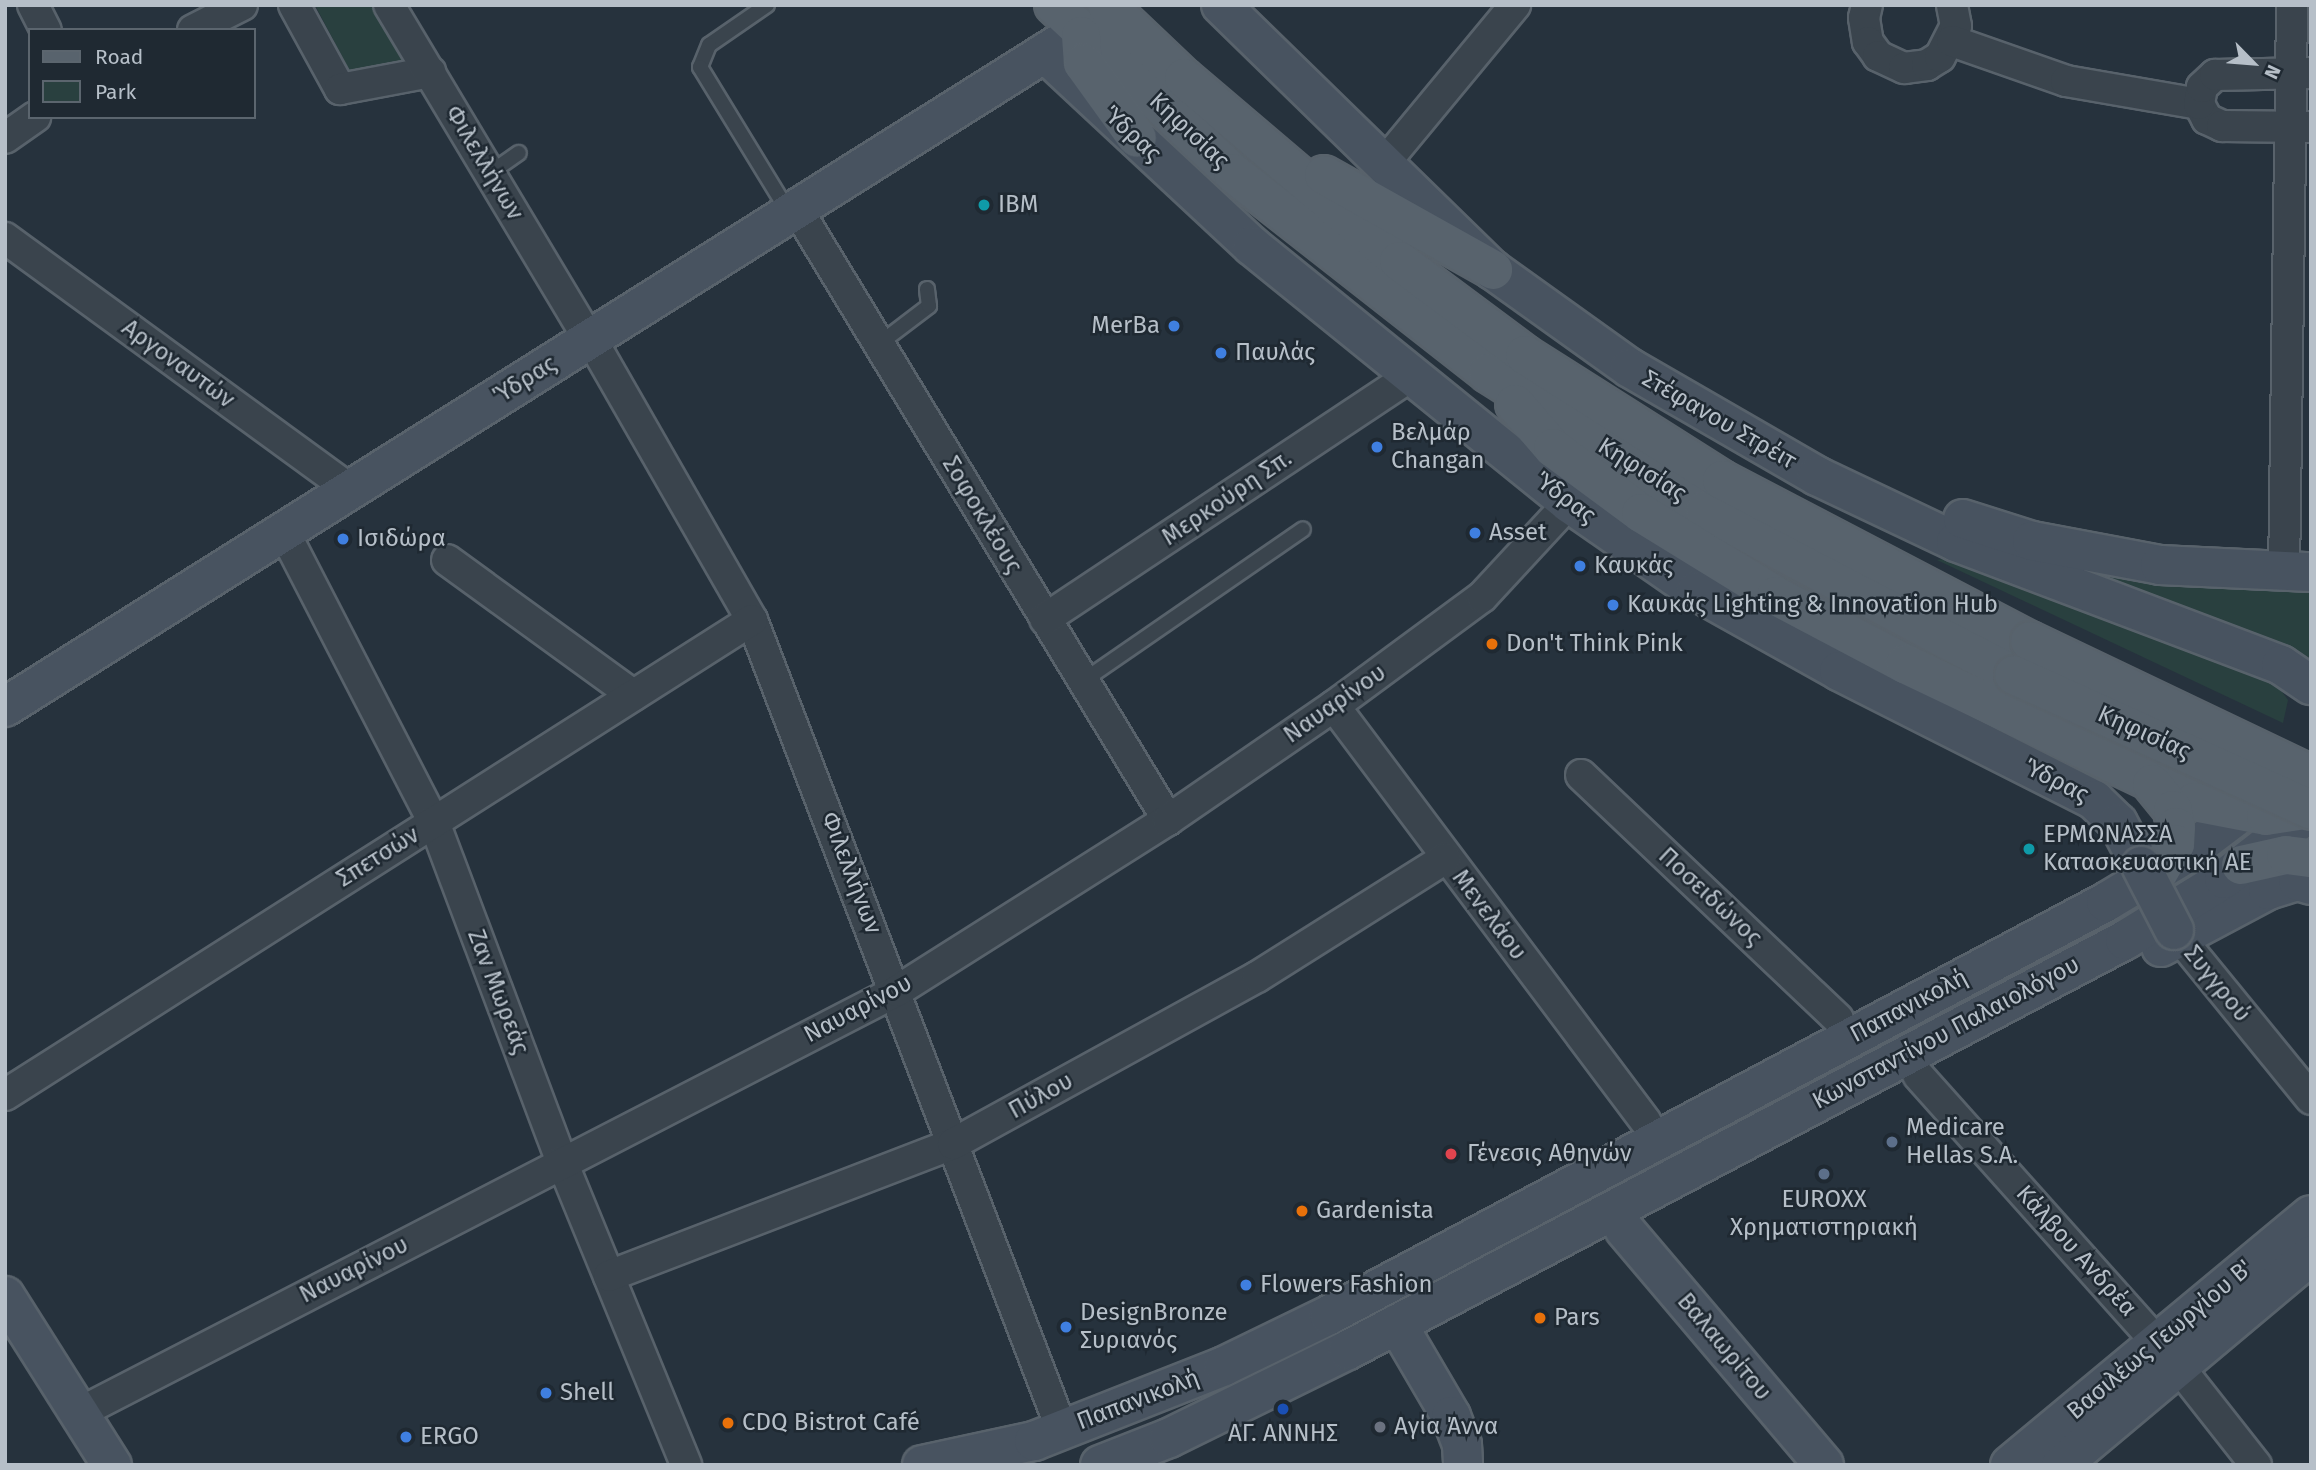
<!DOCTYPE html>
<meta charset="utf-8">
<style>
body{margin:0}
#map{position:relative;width:2316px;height:1470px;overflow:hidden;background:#26323d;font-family:"Fira Sans",sans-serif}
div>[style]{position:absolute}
.green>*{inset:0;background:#29403f}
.roads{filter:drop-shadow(2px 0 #58626b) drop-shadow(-2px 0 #58626b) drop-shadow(0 2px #58626b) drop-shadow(0 -2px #58626b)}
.lane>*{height:14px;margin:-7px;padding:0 7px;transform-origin:7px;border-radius:7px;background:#3a444d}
.street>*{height:30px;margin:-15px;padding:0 15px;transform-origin:15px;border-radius:15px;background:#3a444d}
.secondary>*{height:38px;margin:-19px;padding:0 19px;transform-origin:19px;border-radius:19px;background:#485360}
.primary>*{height:38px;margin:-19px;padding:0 19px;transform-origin:19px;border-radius:19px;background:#58636d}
.bridges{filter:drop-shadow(2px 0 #58626b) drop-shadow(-2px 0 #58626b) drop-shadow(0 2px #58626b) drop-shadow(0 -2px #58626b)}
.secondary-bridge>*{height:38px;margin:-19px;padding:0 19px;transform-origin:19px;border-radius:19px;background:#485360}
.primary-bridge>*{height:38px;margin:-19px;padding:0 19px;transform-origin:19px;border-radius:19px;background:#58636d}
.dots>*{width:19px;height:19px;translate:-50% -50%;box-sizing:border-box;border:4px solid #1f2932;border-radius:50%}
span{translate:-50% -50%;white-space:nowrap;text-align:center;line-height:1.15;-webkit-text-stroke:5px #1f2932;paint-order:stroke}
.street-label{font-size:24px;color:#b6bfc8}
.poi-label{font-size:24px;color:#b6bfc8}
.left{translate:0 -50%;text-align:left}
.right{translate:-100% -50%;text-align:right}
.frame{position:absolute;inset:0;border:7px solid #b6bfc8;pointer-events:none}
.legend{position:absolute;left:28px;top:28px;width:228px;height:91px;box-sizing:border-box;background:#1f2932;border:2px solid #5b656e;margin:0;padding:9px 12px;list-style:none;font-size:21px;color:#b6bfc8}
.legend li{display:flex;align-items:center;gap:14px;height:35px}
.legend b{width:35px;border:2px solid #5b656e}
.north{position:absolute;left:2218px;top:28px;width:70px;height:70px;-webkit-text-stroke:5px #1f2932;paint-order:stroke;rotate:115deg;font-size:19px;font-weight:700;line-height:28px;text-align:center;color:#b6bfc8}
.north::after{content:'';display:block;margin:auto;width:24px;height:32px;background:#b6bfc8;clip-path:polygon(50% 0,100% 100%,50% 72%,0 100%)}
</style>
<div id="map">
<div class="green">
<i style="clip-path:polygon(315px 5px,384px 5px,424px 69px,356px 83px)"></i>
<i style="clip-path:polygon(1948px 558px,2274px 681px,2288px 700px,2283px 723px,1937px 560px)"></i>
<i style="clip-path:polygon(2066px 561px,2178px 584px,2311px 592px,2311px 658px,2064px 569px)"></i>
</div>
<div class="roads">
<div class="lane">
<i style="left:767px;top:5px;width:70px;rotate:145.4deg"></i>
<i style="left:709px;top:45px;width:24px;rotate:112deg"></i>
<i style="left:700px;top:67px;width:171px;rotate:58.6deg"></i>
<i style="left:490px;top:173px;width:35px;rotate:-35deg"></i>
<i style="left:879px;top:344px;width:63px;rotate:-37.2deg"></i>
<i style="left:929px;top:306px;width:17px;rotate:-97deg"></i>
<i style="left:1083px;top:681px;width:267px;rotate:-34.6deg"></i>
</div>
<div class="street">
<i style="left:33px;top:5px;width:28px;rotate:63deg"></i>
<i style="left:294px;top:5px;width:96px;rotate:61.3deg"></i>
<i style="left:340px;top:89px;width:92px;rotate:-10.7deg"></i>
<i style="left:389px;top:5px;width:370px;rotate:59.1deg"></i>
<i style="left:1867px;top:5px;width:13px;rotate:103deg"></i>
<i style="left:1864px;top:18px;width:24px;rotate:81deg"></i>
<i style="left:1868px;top:42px;width:17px;rotate:54deg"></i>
<i style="left:1878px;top:56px;width:29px;rotate:25deg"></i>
<i style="left:1904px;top:68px;width:23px;rotate:-7deg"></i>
<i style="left:1927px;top:65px;width:15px;rotate:-32deg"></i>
<i style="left:1940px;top:57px;width:35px;rotate:-63deg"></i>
<i style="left:1956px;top:26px;width:21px;rotate:-101deg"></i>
<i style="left:193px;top:30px;width:55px;rotate:-27deg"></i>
<i style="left:1952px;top:41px;width:121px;rotate:19.3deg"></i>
<i style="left:2066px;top:81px;width:135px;rotate:9.8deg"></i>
<i style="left:2199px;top:104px;width:17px;rotate:62deg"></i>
<i style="left:2207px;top:119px;width:17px;rotate:25deg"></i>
<i style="left:2222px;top:126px;width:88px;rotate:0.7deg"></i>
<i style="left:2199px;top:104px;width:17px;rotate:-80deg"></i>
<i style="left:2202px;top:87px;width:18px;rotate:-43deg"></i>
<i style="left:2215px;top:75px;width:96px;rotate:-1.2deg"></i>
<i style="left:5px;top:138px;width:37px;rotate:-35deg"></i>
<i style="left:1382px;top:166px;width:209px;rotate:-50.4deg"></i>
<i style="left:797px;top:209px;width:715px;rotate:58.73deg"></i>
<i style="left:5px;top:238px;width:427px;rotate:36.1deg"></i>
<i style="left:591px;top:339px;width:324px;rotate:60.2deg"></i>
<i style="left:752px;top:620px;width:867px;rotate:69.06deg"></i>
<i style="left:284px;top:532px;width:326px;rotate:62.7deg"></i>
<i style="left:434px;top:822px;width:363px;rotate:69.4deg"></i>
<i style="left:562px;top:1162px;width:327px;rotate:67.7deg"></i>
<i style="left:447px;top:560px;width:230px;rotate:36deg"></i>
<i style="left:2284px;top:574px;width:569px;rotate:-89.19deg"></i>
<i style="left:1045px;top:619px;width:437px;rotate:-33.6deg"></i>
<i style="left:1334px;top:706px;width:520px;rotate:53.13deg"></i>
<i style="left:1581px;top:775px;width:354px;rotate:43.5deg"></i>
<i style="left:2179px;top:937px;width:209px;rotate:50.8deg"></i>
<i style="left:1918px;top:1075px;width:390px;rotate:48.2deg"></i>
<i style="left:2178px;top:1366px;width:126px;rotate:51.8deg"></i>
<i style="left:5px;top:1095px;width:885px;rotate:-32.45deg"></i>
<i style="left:609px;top:1276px;width:368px;rotate:-21deg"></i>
<i style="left:953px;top:1144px;width:347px;rotate:-28.8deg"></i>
<i style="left:1257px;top:977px;width:223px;rotate:-32.2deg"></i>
<i style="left:79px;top:1413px;width:920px;rotate:-27.29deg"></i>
<i style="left:897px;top:991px;width:320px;rotate:-32.3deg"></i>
<i style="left:1168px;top:820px;width:201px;rotate:-34.5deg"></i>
<i style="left:1334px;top:706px;width:184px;rotate:-36.4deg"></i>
<i style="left:1482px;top:597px;width:128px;rotate:-47.2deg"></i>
</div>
<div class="secondary">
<i style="left:1221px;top:5px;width:380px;rotate:44.3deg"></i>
<i style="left:1493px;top:270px;width:168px;rotate:35.6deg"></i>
<i style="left:1630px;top:368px;width:216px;rotate:30deg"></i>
<i style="left:1817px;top:476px;width:154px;rotate:25.4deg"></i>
<i style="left:1956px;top:542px;width:347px;rotate:20.7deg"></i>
<i style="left:2281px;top:665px;width:36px;rotate:34deg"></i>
<i style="left:1045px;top:53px;width:283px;rotate:43deg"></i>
<i style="left:1252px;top:246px;width:408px;rotate:39deg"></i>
<i style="left:1569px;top:503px;width:155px;rotate:34.7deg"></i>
<i style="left:1696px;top:591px;width:164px;rotate:29.2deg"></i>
<i style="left:1839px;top:671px;width:286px;rotate:26.8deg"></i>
<i style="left:2094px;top:800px;width:33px;rotate:44deg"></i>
<i style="left:2118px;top:823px;width:49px;rotate:61.9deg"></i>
<i style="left:1963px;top:519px;width:72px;rotate:17.7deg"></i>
<i style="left:2032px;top:541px;width:130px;rotate:10.6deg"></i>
<i style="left:2160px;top:565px;width:151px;rotate:2.7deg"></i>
<i style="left:5px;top:707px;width:1255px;rotate:-32.17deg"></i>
<i style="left:2161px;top:947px;width:121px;rotate:-28deg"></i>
<i style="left:2268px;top:890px;width:31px;rotate:-17deg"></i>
<i style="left:2298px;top:881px;width:14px;rotate:17deg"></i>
<i style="left:1624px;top:1229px;width:309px;rotate:49.7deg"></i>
<i style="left:5px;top:1296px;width:200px;rotate:57.7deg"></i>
<i style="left:1397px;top:1324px;width:107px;rotate:59.6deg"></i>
<i style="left:1451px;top:1416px;width:30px;rotate:69deg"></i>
<i style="left:1462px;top:1444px;width:21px;rotate:87deg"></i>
<i style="left:922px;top:1465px;width:115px;rotate:-12.1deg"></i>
<i style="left:1034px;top:1441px;width:204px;rotate:-21.5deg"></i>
<i style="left:1224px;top:1366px;width:117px;rotate:-25.9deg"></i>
<i style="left:1329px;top:1315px;width:880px;rotate:-27.99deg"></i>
<i style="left:2106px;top:902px;width:93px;rotate:-31deg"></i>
<i style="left:2186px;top:854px;width:98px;rotate:-37.1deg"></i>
<i style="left:1100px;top:1465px;width:74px;rotate:-21.4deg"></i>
<i style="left:1169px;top:1438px;width:199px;rotate:-26.2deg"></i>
<i style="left:1348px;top:1350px;width:879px;rotate:-27.82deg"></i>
<i style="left:2125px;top:940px;width:116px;rotate:-31.6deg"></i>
<i style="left:2224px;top:879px;width:110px;rotate:-38deg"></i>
<i style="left:2010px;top:1465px;width:391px;rotate:-39.7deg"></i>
<i style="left:2061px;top:1465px;width:326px;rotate:-40deg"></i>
</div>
<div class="primary">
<i style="left:1054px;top:5px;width:245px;rotate:43.2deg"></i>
<i style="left:1233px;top:173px;width:324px;rotate:38.1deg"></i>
<i style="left:1488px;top:373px;width:257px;rotate:32.3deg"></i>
<i style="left:1705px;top:510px;width:350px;rotate:28.1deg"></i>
<i style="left:1107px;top:5px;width:106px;rotate:43.5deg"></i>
<i style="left:1184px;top:78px;width:282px;rotate:40.4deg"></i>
<i style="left:1399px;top:261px;width:157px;rotate:36.7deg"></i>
<i style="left:1525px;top:355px;width:233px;rotate:32.4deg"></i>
<i style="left:1722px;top:480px;width:348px;rotate:27.6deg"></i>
<i style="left:1081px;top:36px;width:27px;rotate:86deg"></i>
<i style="left:1083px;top:63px;width:92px;rotate:54.2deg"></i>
<i style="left:1324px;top:175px;width:194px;rotate:29.3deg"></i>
<i style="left:1515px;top:404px;width:58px;rotate:49.2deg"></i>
<i style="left:1553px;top:448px;width:109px;rotate:36.5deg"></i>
<i style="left:1641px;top:513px;width:158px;rotate:31.6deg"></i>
<i style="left:1776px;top:596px;width:146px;rotate:27.8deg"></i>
<i style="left:1905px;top:664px;width:320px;rotate:25.5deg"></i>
<i style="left:2194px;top:802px;width:73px;rotate:11deg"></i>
<i style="left:2266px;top:816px;width:46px;rotate:-8.8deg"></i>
<i style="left:2152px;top:784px;width:33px;rotate:51deg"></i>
<i style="left:2173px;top:810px;width:17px;rotate:80deg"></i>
<i style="left:2176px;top:827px;width:17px;rotate:93deg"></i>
<i style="left:2175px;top:844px;width:34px;rotate:120deg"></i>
<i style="left:2241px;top:865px;width:46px;rotate:-12.5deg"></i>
<i style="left:2286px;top:855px;width:25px;rotate:7deg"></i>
</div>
</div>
<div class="bridges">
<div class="secondary-bridge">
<i style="left:2141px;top:866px;width:72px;rotate:62.7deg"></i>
</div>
<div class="primary-bridge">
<i style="left:2030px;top:641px;width:311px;rotate:25.5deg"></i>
<i style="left:2014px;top:675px;width:326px;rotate:24.4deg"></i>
</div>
</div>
<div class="dots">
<i style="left:984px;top:205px;background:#0f9aa8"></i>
<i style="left:1174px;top:326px;background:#3f7fe0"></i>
<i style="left:1221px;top:353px;background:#3f7fe0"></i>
<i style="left:1377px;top:447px;background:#3f7fe0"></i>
<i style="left:1475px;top:533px;background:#3f7fe0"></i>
<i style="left:343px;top:539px;background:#3f7fe0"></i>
<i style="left:1580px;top:566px;background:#3f7fe0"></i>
<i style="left:1613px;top:605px;background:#3f7fe0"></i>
<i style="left:1492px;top:644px;background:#e8710a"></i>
<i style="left:2029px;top:849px;background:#0f9aa8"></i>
<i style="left:1892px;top:1142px;background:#5c6f8a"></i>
<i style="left:1451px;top:1154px;background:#e0444e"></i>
<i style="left:1824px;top:1174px;background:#5c6f8a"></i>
<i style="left:1302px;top:1211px;background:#e8710a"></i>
<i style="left:1246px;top:1285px;background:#3f7fe0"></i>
<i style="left:1540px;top:1318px;background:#e8710a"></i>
<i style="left:1066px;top:1327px;background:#3f7fe0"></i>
<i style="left:546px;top:1393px;background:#3f7fe0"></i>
<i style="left:1283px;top:1409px;background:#1a4fb4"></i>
<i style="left:728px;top:1423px;background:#e8710a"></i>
<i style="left:1380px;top:1427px;background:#6b7280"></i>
<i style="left:406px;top:1437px;background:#3f7fe0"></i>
</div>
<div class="street-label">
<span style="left:1189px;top:131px;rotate:43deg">Κηφισίας</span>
<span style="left:1132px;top:134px;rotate:43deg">Ύδρας</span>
<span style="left:484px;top:163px;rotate:59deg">Φιλελλήνων</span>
<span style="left:178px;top:364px;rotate:36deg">Αργοναυτών</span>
<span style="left:525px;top:380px;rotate:-32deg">Ύδρας</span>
<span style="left:1719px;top:420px;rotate:30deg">Στέφανου Στρέιτ</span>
<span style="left:1642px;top:470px;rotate:32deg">Κηφισίας</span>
<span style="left:1227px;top:498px;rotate:-34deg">Μερκούρη Σπ.</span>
<span style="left:1565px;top:498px;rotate:37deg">Ύδρας</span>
<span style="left:982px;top:515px;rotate:59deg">Σοφοκλέους</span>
<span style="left:1335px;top:704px;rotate:-35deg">Ναυαρίνου</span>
<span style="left:2144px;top:733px;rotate:24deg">Κηφισίας</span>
<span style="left:2056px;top:781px;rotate:27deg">Ύδρας</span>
<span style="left:378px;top:857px;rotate:-32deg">Σπετσών</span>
<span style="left:851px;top:873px;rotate:69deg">Φιλελλήνων</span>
<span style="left:1710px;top:897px;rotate:43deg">Ποσειδώνος</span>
<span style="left:1489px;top:915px;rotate:53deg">Μενελάου</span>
<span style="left:2217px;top:984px;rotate:51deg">Συγγρού</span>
<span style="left:498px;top:992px;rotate:69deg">Ζαν Μωρεάς</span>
<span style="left:1909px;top:1006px;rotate:-28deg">Παπανικολή</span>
<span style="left:858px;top:1009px;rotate:-28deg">Ναυαρίνου</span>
<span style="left:1946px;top:1033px;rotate:-28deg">Κωνσταντίνου Παλαιολόγου</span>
<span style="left:1041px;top:1096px;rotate:-29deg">Πύλου</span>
<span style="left:2076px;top:1251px;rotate:48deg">Κάλβου Ανδρέα</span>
<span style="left:354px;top:1270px;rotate:-27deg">Ναυαρίνου</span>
<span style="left:2160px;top:1340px;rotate:-40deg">Βασιλέως Γεωργίου Β'</span>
<span style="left:1724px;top:1347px;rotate:50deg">Βαλαωρίτου</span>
<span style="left:1138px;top:1400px;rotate:-21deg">Παπανικολή</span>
</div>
<div class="poi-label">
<span class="left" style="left:998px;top:205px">IBM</span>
<span class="right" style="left:1160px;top:326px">MerBa</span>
<span class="left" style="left:1235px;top:353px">Παυλάς</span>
<span class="left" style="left:1391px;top:447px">Βελμάρ<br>Changan</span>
<span class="left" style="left:1489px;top:533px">Asset</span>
<span class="left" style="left:357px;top:539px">Ισιδώρα</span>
<span class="left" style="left:1594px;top:566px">Καυκάς</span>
<span class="left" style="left:1627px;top:605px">Καυκάς Lighting &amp; Innovation Hub</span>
<span class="left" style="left:1506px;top:644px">Don't Think Pink</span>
<span class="left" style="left:2043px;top:849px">ΕΡΜΩΝΑΣΣΑ<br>Κατασκευαστική ΑΕ</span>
<span class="left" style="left:1906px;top:1142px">Medicare<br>Hellas S.A.</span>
<span class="left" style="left:1467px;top:1154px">Γένεσις Αθηνών</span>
<span style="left:1824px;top:1214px">EUROXX<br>Χρηματιστηριακή</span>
<span class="left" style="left:1316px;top:1211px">Gardenista</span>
<span class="left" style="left:1260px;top:1285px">Flowers Fashion</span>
<span class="left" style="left:1080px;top:1327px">DesignBronze<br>Συριανός</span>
<span class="left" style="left:1554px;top:1318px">Pars</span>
<span class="left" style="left:560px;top:1393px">Shell</span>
<span class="left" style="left:742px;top:1423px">CDQ Bistrot Café</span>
<span class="left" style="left:1394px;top:1427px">Αγία Άννα</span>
<span style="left:1283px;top:1434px">ΑΓ. ΑΝΝΗΣ</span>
<span class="left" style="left:420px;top:1437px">ERGO</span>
</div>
<div class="frame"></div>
<ul class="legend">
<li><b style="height:9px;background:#58636d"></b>Road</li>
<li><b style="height:19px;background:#29403f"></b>Park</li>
</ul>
<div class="north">N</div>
</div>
